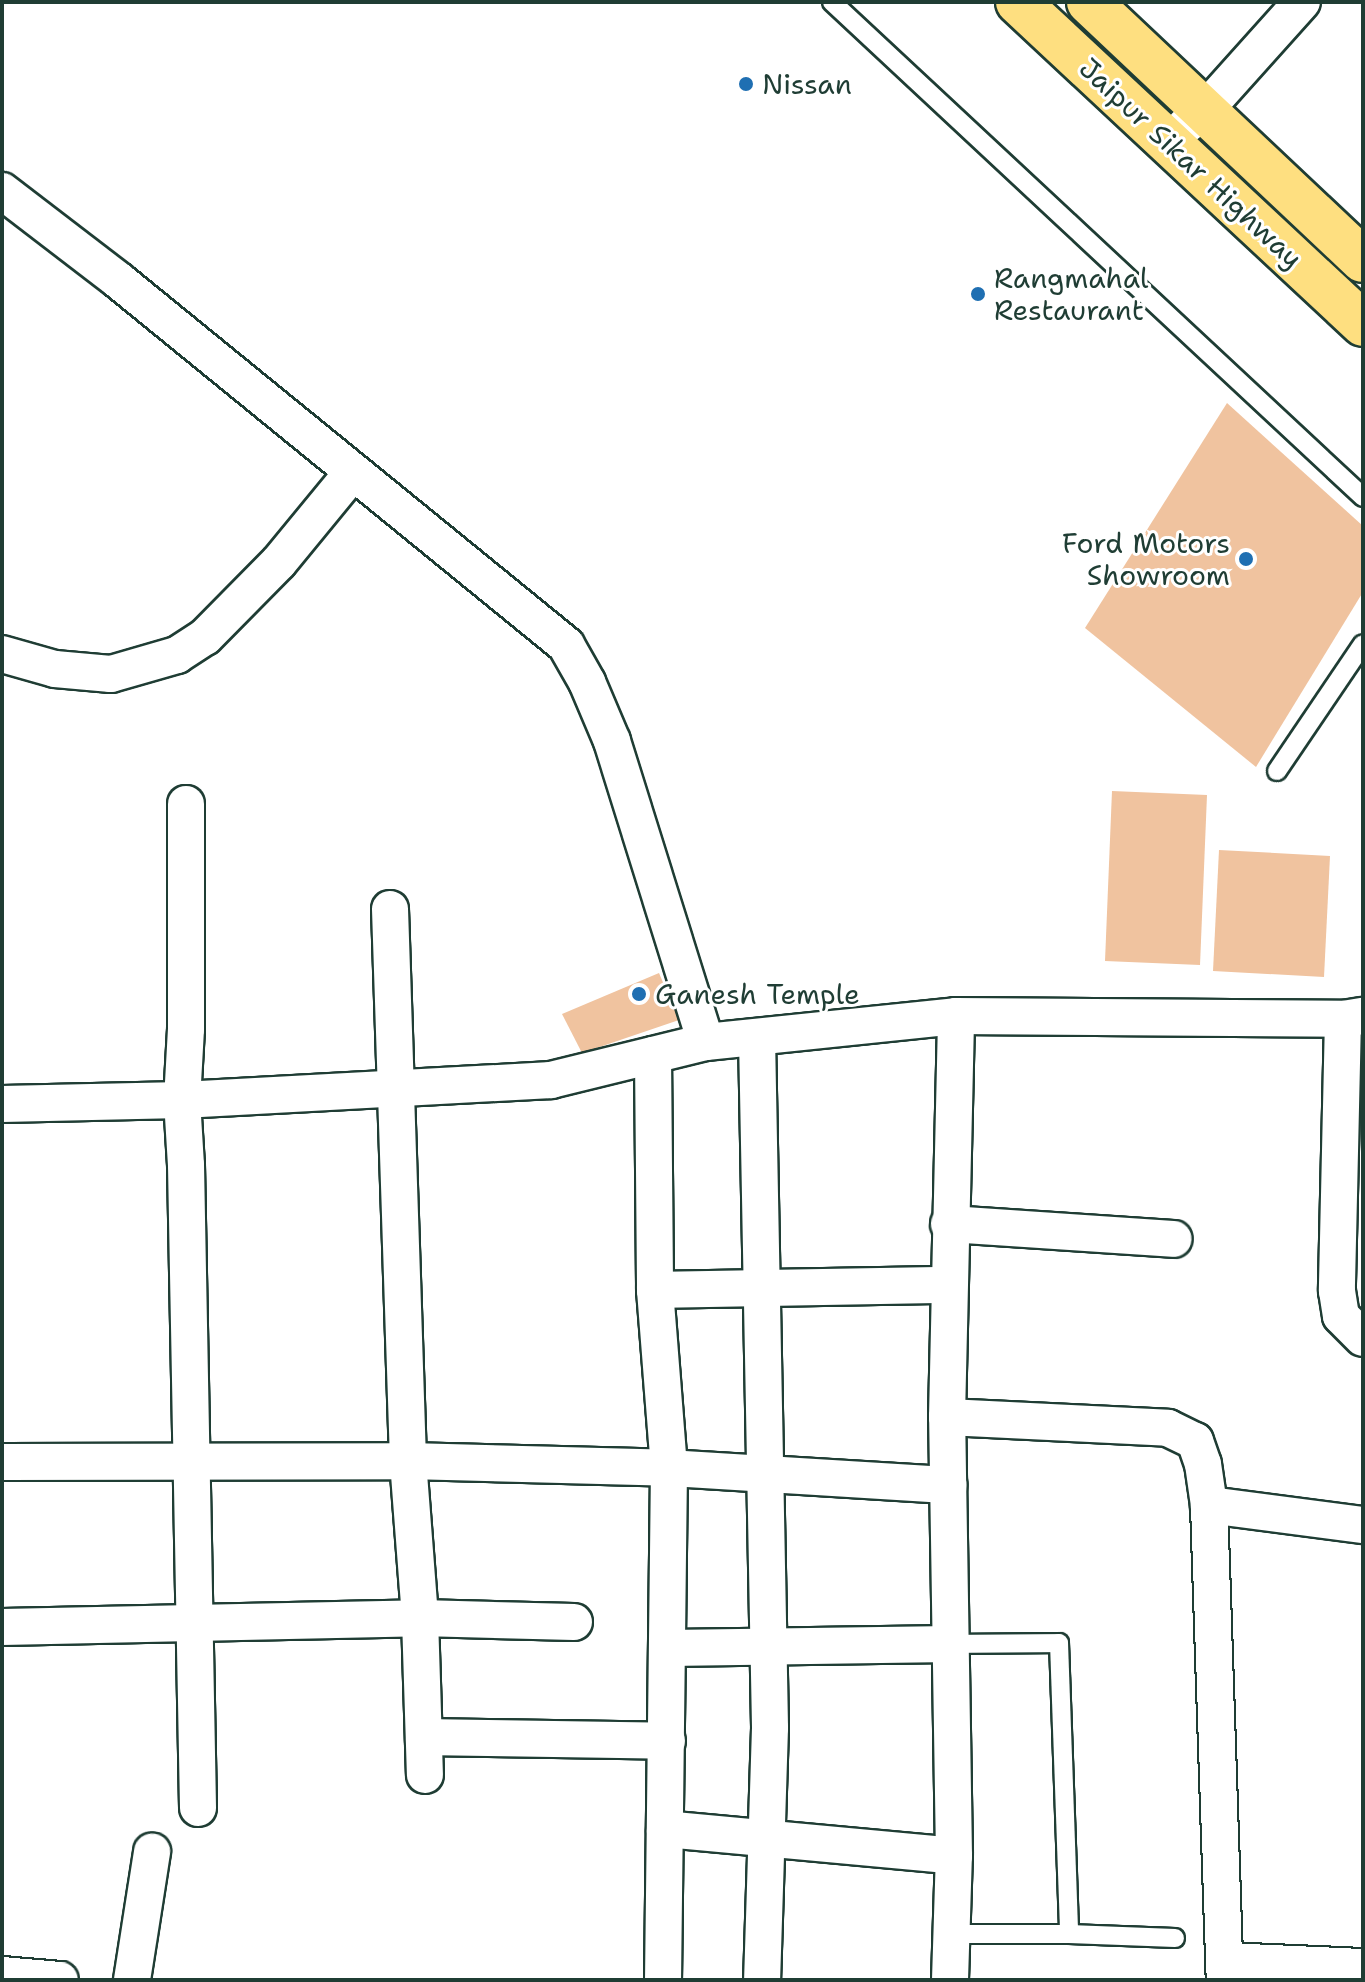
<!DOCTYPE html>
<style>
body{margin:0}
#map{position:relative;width:1365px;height:1982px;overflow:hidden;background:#fff;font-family:"Shantell Sans",sans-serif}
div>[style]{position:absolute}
.building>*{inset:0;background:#f0c39f}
.roads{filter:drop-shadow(2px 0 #1f3d34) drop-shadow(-2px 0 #1f3d34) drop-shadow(0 2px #1f3d34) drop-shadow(0 -2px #1f3d34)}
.service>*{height:18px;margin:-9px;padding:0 9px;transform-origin:9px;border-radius:9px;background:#fff}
.minor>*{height:36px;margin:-18px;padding:0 18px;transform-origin:18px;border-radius:18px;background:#fff}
.primary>*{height:44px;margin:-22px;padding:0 22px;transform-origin:22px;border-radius:22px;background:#fedf80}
.dots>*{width:22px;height:22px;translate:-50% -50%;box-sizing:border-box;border:4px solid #fff;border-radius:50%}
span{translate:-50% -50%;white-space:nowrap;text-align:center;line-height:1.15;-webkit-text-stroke:6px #fff;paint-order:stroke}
.poi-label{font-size:28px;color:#1f3d34}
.left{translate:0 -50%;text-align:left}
.right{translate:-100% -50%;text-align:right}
.street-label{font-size:28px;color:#1f3d34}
.frame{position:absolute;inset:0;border:4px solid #1f3d34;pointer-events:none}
</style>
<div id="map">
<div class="building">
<i style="clip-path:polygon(1227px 403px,1363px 526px,1363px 592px,1256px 767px,1085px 628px)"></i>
<i style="clip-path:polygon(1112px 791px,1207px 795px,1200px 965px,1105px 961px)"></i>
<i style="clip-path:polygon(1219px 850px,1330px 856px,1324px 977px,1213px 971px)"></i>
<i style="clip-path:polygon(659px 973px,679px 1020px,582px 1053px,562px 1014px)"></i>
</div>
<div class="roads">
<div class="service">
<i style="left:832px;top:2px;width:726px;rotate:42.99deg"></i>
<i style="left:1277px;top:771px;width:153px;rotate:-55.9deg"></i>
<i style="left:951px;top:1644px;width:108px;rotate:-0.5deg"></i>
<i style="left:1059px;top:1643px;width:291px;rotate:88deg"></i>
<i style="left:1069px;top:1934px;width:117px;rotate:180deg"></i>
<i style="left:1069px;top:1934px;width:106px;rotate:2.2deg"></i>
</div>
<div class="minor">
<i style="left:1185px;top:126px;width:26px;rotate:-39deg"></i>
<i style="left:1205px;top:110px;width:145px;rotate:-48.1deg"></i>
<i style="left:2px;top:191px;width:146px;rotate:37.5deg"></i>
<i style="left:118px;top:280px;width:578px;rotate:39.17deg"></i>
<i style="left:566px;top:645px;width:43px;rotate:60.4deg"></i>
<i style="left:587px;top:682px;width:64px;rotate:67deg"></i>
<i style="left:612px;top:741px;width:315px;rotate:72.7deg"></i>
<i style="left:2px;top:654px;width:55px;rotate:15.8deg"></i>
<i style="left:55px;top:669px;width:56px;rotate:5.1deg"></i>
<i style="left:111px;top:674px;width:69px;rotate:-16.1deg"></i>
<i style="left:177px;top:655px;width:33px;rotate:-33deg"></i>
<i style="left:205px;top:637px;width:105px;rotate:-45.4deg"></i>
<i style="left:279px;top:562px;width:115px;rotate:-50.6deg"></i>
<i style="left:186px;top:804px;width:225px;rotate:90deg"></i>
<i style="left:186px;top:1029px;width:71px;rotate:93.2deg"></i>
<i style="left:182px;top:1100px;width:65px;rotate:86.5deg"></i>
<i style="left:186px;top:1165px;width:643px;rotate:88.93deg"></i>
<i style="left:390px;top:909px;width:552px;rotate:88.13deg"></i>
<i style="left:408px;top:1461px;width:157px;rotate:85.6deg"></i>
<i style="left:420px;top:1618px;width:157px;rotate:88.2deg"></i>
<i style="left:1343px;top:1019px;width:272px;rotate:91.3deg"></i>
<i style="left:1337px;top:1291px;width:25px;rotate:81deg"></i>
<i style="left:1341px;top:1316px;width:31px;rotate:45deg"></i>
<i style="left:757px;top:1037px;width:691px;rotate:88.92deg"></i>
<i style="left:770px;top:1728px;width:252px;rotate:91.8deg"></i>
<i style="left:653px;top:1055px;width:235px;rotate:89.5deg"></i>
<i style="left:655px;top:1290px;width:179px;rotate:85.5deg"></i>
<i style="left:669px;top:1468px;width:512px;rotate:90.67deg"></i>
<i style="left:2px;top:1104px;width:180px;rotate:-1.3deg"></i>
<i style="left:182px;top:1100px;width:370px;rotate:-3.1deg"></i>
<i style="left:551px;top:1080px;width:160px;rotate:-13.8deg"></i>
<i style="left:706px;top:1042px;width:251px;rotate:-5.9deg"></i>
<i style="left:956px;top:1016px;width:387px;rotate:0.4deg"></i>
<i style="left:1343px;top:1019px;width:20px;rotate:-9deg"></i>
<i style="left:949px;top:1224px;width:225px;rotate:3.8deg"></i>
<i style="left:655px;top:1290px;width:293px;rotate:-1deg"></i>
<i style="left:947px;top:1417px;width:221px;rotate:2.8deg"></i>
<i style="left:1168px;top:1428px;width:30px;rotate:26deg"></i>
<i style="left:1195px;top:1441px;width:24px;rotate:71deg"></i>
<i style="left:1203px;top:1464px;width:41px;rotate:81.7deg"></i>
<i style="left:1209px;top:1505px;width:475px;rotate:88.1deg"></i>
<i style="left:2px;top:1462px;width:406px;rotate:-0.1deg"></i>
<i style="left:408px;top:1461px;width:261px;rotate:1.5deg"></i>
<i style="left:669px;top:1468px;width:280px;rotate:3.5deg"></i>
<i style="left:1209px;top:1505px;width:155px;rotate:7.4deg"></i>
<i style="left:2px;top:1627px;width:418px;rotate:-1.2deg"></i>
<i style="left:420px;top:1618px;width:154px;rotate:1.5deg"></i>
<i style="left:669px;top:1648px;width:282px;rotate:-0.8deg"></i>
<i style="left:424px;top:1737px;width:243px;rotate:0.9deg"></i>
<i style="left:665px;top:1829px;width:290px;rotate:5.3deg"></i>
<i style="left:1225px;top:1961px;width:138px;rotate:2.5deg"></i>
<i style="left:2px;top:1975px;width:58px;rotate:4.9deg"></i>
<i style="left:132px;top:1980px;width:130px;rotate:-81.1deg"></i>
<i style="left:950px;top:1980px;width:124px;rotate:-88.2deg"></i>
<i style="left:954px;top:1856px;width:439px;rotate:-90.9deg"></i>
<i style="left:947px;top:1417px;width:401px;rotate:-88.7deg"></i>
</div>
<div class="primary">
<i style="left:1018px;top:2px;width:472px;rotate:43deg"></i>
<i style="left:1089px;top:2px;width:376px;rotate:43.3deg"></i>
</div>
</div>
<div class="dots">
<i style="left:746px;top:84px;background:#1f6fb2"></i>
<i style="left:978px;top:294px;background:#1f6fb2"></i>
<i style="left:1246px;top:559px;background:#1f6fb2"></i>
<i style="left:639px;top:994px;background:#1f6fb2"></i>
</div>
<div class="poi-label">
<span class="left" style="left:762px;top:84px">Nissan</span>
<span class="left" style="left:994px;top:294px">Rangmahal<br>Restaurant</span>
<span class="right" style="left:1230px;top:559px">Ford Motors<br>Showroom</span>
<span class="left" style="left:655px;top:994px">Ganesh Temple</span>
</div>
<div class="street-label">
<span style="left:1191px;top:163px;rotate:43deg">Jaipur Sikar Highway</span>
</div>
<div class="frame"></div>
</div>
